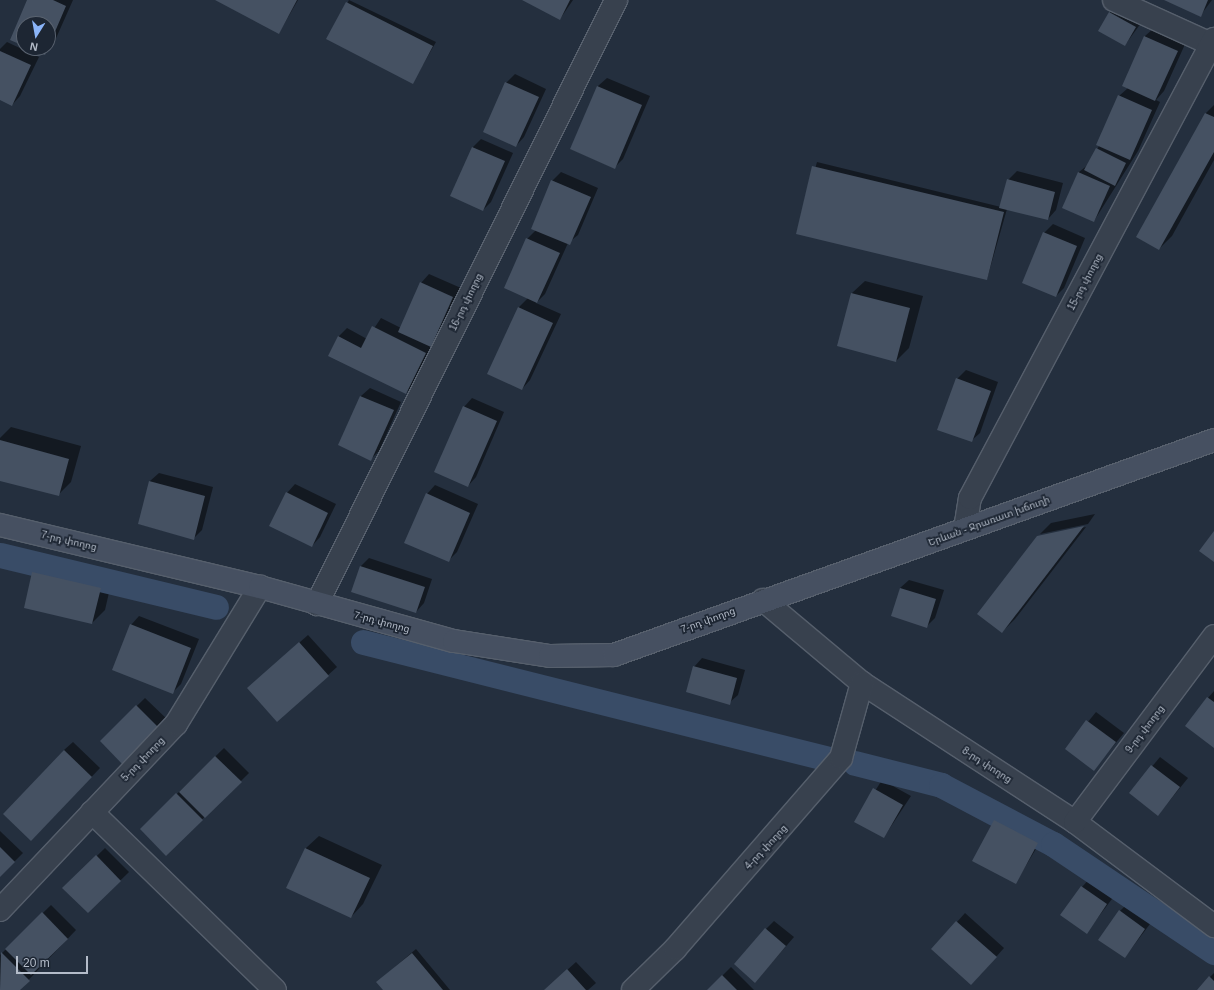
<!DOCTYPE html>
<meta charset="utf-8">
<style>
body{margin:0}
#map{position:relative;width:1214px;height:990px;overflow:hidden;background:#242f3e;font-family:Helvetica,"Noto Sans Armenian",sans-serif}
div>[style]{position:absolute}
.shadow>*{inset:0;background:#0007}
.canal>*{height:25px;margin:-12.5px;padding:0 12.5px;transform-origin:12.5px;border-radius:12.5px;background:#394c67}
.building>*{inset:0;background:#455162}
.roads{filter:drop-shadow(1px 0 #565f6c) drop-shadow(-1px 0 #565f6c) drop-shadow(0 1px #565f6c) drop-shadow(0 -1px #565f6c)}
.street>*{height:22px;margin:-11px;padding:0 11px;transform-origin:11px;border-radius:11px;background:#38414e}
.secondary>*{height:22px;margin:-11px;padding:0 11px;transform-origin:11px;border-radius:11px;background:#465061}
span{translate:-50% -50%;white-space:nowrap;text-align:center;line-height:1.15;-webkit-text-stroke:3.5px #1d2633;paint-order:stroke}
.street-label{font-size:10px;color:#b4bcc9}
.north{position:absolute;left:16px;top:16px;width:40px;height:40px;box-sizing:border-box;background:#1d2633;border:1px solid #59626f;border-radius:50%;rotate:191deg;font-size:11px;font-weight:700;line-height:16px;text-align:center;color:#b4bcc9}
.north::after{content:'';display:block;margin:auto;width:14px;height:18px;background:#8ab4f8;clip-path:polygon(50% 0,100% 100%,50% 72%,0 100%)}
.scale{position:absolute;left:16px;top:956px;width:72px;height:18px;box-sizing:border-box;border:2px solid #b4bcc9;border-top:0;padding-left:5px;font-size:12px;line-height:14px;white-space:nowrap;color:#b4bcc9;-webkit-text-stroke:3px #1d2633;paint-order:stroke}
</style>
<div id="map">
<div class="shadow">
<i style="clip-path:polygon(28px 0,73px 0,53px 45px,45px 54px,31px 48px,48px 48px,48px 24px,24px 24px,24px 45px,11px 39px)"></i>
<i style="clip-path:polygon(217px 0,298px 0,279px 33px)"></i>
<i style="clip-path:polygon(349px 0,436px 42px,413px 82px,328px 39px)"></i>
<i style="clip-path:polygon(524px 0,573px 0,560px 19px)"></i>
<i style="clip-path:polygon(1167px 0,1212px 0,1200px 16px)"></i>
<i style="clip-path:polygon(1118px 4px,1144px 19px,1125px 45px,1110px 12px)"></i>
<i style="clip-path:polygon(1154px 28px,1186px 42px,1164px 91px,1156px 100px,1160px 102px,1138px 151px,1094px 221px,1064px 208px,1079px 172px,1089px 164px,1099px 146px,1119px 96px,1128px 88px,1123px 86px,1145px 36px)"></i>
<i style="clip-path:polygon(7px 42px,39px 57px,20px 96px,12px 105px,0 99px,0 49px)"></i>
<i style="clip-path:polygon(515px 74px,546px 89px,524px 137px,516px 146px,506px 83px)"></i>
<i style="clip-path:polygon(607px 78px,650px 96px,623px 159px,614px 168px,571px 149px,598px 86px)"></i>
<i style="clip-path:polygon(1214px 105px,1214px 160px,1172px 236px,1159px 249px,1138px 237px,1206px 113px)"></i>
<i style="clip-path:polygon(481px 139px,513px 153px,491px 202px,483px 210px,451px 196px,473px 147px)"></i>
<i style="clip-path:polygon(817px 162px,1001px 207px,1008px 180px,1017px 171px,1063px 183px,1056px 210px,1048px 219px,1007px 209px,987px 279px,797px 233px)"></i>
<i style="clip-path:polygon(561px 172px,598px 188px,578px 235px,568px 243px,545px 294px,536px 303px,561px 314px,530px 380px,522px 389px,488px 374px,519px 307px,528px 298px,527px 239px,536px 230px,552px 181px)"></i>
<i style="clip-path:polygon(1053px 224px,1085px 238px,1064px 288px,1056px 296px,1044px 233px)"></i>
<i style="clip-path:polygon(429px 274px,461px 288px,439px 337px,414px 385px,406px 393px,338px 337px,347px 328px,367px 339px,381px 318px,401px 328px,421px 283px)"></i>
<i style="clip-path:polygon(865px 281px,923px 296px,909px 348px,896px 361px,852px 293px)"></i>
<i style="clip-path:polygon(966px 370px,998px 382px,980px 433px,971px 441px,957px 379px)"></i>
<i style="clip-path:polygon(370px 388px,401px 402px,379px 451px,371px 459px,339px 445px,361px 396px)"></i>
<i style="clip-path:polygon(472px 398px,504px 412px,476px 477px,468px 486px,464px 407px)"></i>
<i style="clip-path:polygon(11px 427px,81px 446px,71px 482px,58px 495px,0 479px,0 438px)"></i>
<i style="clip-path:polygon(159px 473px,213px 487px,202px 530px,193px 539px,139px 524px,150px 481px)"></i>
<i style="clip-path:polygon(295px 484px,336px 504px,320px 537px,312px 546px,287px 493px)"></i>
<i style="clip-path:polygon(435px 485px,478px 504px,457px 552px,448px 561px,427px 494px)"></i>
<i style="clip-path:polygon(1095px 514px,1088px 524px,1040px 534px,1051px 523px)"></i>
<i style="clip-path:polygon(1086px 527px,1015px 619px,1002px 632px,1038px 537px)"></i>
<i style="clip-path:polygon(369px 558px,432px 579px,424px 603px,416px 612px,360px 567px)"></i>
<i style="clip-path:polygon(46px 560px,113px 575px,105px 610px,92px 623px,33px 572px)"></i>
<i style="clip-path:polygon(909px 580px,944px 590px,935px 618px,927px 626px,900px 588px)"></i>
<i style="clip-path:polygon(139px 616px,199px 639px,181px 684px,173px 692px,131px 625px)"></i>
<i style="clip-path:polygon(308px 635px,337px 667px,277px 721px,257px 680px)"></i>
<i style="clip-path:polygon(702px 658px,745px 670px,738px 695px,729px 703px,694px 667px)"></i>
<i style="clip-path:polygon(1214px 691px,1214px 746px,1208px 698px)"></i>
<i style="clip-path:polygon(145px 698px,170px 722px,126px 767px,101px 741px)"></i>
<i style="clip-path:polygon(1096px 712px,1124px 733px,1094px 769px,1066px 749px)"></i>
<i style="clip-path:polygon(73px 742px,100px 768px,40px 831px,64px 750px)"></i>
<i style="clip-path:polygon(224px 748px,249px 773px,166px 855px,141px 829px)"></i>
<i style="clip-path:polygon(1160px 757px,1188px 778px,1158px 815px,1130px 793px)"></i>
<i style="clip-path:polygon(882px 780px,911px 796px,884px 837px,856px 821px)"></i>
<i style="clip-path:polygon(1003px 812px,1045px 834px,1016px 882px,995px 821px)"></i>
<i style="clip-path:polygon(0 831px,23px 853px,0 876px)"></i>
<i style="clip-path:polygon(319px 836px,382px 865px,363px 904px,351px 917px,288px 887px,306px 848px)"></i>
<i style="clip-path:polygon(105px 848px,129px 872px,88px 912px,64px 888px)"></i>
<i style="clip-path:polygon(1090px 878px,1115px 895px,1087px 932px,1082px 887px)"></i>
<i style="clip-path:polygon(1128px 903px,1153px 920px,1125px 957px,1120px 911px)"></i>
<i style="clip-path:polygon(51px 905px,76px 930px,19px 990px,0 990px,0 955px)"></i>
<i style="clip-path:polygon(965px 913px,1004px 948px,980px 975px,957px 922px)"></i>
<i style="clip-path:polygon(774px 921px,794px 937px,763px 973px,766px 929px)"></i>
<i style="clip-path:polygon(416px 949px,450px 990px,385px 990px,382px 978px)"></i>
<i style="clip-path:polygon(576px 962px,596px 983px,588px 990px,545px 990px)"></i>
<i style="clip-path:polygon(731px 967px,754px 990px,708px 990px)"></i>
<i style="clip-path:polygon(1214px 973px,1214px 990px,1198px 990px,1210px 977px)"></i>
</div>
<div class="canal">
<i style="left:0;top:555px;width:222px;rotate:13.5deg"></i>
<i style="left:363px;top:642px;width:477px;rotate:14.1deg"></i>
<i style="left:855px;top:763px;width:89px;rotate:14.3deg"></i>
<i style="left:941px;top:785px;width:127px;rotate:27.8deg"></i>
<i style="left:1053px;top:844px;width:194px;rotate:33.9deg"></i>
</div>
<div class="building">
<i style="clip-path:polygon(27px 0,53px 0,66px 6px,48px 48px,48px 24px,24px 24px,24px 46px,10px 40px)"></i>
<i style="clip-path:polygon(215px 0,297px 0,279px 34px)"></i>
<i style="clip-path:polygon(522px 0,570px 0,560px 20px)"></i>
<i style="clip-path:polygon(1164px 0,1208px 0,1201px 17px)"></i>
<i style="clip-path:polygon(346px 2px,433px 46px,413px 84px,326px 39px)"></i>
<i style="clip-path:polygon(1109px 12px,1136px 27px,1125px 46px,1098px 31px)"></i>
<i style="clip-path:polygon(1144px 36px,1178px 51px,1155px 101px,1122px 86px)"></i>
<i style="clip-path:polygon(29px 48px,48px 48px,45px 55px)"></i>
<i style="clip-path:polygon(0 51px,31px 65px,12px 106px,0 100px)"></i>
<i style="clip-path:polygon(505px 82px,539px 97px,516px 147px,483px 132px)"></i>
<i style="clip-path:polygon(597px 86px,642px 105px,615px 169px,570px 149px)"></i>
<i style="clip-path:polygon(1118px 95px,1152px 110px,1130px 160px,1096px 145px)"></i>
<i style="clip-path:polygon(1205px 113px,1214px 117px,1214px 152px,1159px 250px,1136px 237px)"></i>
<i style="clip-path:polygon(472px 147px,505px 161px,483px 211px,450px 196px)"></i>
<i style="clip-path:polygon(1096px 148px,1126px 163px,1115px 186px,1084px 170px)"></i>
<i style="clip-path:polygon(812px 166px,1004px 212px,987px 280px,796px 234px)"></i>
<i style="clip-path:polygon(1078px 172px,1110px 186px,1094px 222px,1062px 208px)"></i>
<i style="clip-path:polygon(1007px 179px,1055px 192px,1048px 220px,999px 208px)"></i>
<i style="clip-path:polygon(551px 180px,591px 197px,570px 245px,531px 229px)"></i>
<i style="clip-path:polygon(1043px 232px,1077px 246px,1056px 297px,1022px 283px)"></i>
<i style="clip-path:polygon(526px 238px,560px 253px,537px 303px,504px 288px)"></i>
<i style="clip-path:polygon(420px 282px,453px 297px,431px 347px,398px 332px)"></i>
<i style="clip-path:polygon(851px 293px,910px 308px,896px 362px,837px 346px)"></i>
<i style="clip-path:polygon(518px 307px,553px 323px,522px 390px,487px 374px)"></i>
<i style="clip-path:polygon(372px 326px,426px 353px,406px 394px,328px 356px,338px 336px,361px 348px)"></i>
<i style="clip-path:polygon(956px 378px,991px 391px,972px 442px,937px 430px)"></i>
<i style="clip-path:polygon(360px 396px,394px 410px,371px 461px,338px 445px)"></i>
<i style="clip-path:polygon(463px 406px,497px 421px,468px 487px,434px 472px)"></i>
<i style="clip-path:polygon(0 440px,69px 459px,59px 496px,0 481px)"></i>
<i style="clip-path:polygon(149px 481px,205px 496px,194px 540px,138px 524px)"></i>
<i style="clip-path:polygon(286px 492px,328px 513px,312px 547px,269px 526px)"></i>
<i style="clip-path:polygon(426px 493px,470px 513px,449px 562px,404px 543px)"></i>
<i style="clip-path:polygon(1084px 526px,1002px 633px,977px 614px,1037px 536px)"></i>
<i style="clip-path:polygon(1214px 531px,1214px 562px,1199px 551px)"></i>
<i style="clip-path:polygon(360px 566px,425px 587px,416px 613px,351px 592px)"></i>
<i style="clip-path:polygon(32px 572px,101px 588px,92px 624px,24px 608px)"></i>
<i style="clip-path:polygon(900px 588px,936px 599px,927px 628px,891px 616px)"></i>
<i style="clip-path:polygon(130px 624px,191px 648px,173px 694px,112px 670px)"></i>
<i style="clip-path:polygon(299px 642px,329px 676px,277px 722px,247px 688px)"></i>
<i style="clip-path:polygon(693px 666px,737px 678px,730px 705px,686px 692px)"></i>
<i style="clip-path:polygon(1207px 697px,1214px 702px,1214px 748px,1185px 726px)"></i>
<i style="clip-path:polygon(136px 705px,163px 732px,126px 768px,100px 741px)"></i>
<i style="clip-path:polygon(1086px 720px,1116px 742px,1094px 771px,1065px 749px)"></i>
<i style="clip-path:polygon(64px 750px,92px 777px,31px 841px,3px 814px)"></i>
<i style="clip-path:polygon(215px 756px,242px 782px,205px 818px,179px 792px)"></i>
<i style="clip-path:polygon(1151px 765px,1180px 787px,1158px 816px,1129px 793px)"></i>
<i style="clip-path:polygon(873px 788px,903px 805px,884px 838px,854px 822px)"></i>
<i style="clip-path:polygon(176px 793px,203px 820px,166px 856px,140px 829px)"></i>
<i style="clip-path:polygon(994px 820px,1038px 843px,1016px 884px,972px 861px)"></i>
<i style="clip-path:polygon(0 847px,15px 862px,0 877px)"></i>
<i style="clip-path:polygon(305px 848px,370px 878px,351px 918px,286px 888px)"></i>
<i style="clip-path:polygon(96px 855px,121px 881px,88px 913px,62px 888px)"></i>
<i style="clip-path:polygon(1081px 886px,1107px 904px,1087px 934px,1060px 915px)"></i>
<i style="clip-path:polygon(1119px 910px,1145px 929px,1125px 958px,1098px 940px)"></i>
<i style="clip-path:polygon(42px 912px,68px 939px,31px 975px,5px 949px)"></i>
<i style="clip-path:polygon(956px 921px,997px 957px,971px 985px,931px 949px)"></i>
<i style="clip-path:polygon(765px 928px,786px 946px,755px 983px,734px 964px)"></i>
<i style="clip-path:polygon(1px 952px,30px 981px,20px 990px,0 990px)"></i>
<i style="clip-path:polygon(412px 953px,443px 990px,383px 990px,376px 982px)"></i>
<i style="clip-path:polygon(567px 969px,586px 990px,544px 990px)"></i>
<i style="clip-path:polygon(722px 975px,737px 990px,707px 990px)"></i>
<i style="clip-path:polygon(1209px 976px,1214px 981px,1214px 990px,1197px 990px)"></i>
</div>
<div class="roads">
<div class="street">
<i style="left:1114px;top:0;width:107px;rotate:24.4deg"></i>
<i style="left:965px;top:529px;width:31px;rotate:-81deg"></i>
<i style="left:970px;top:498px;width:520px;rotate:-62.01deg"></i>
<i style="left:763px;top:600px;width:129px;rotate:40deg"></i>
<i style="left:862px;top:683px;width:254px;rotate:33.1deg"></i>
<i style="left:1075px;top:822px;width:174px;rotate:36.8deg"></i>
<i style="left:317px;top:604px;width:674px;rotate:-63.66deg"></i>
<i style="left:92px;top:812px;width:255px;rotate:44.2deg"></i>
<i style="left:1075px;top:822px;width:232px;rotate:-53.2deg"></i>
<i style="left:0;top:910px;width:256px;rotate:-46.6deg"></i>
<i style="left:176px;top:724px;width:161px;rotate:-58.5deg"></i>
<i style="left:633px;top:990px;width:59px;rotate:-44.3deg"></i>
<i style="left:675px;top:949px;width:253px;rotate:-49deg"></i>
<i style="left:841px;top:758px;width:78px;rotate:-74.4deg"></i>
</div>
<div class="secondary">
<i style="left:0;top:525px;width:267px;rotate:13.4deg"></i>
<i style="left:260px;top:587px;width:201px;rotate:15.6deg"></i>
<i style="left:454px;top:641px;width:97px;rotate:8.9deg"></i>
<i style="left:550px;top:656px;width:64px;rotate:-0.9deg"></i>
<i style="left:614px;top:655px;width:637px;rotate:-19.71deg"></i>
</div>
</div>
<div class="street-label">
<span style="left:1085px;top:282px;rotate:-62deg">15-րդ փողոց</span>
<span style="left:466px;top:302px;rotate:-64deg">16-րդ փողոց</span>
<span style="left:989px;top:521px;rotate:-20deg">Երևան - Ջրառատ խճուղի</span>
<span style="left:69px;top:541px;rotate:13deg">7-րդ փողոց</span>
<span style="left:708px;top:620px;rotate:-20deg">7-րդ փողոց</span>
<span style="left:382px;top:622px;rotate:15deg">7-րդ փողոց</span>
<span style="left:1145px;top:729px;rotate:-53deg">9-րդ փողոց</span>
<span style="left:143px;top:759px;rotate:-46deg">5-րդ փողոց</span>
<span style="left:987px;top:765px;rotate:33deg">8-րդ փողոց</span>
<span style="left:766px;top:847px;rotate:-47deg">4-րդ փողոց</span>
</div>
<div class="north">N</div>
<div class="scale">20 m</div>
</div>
